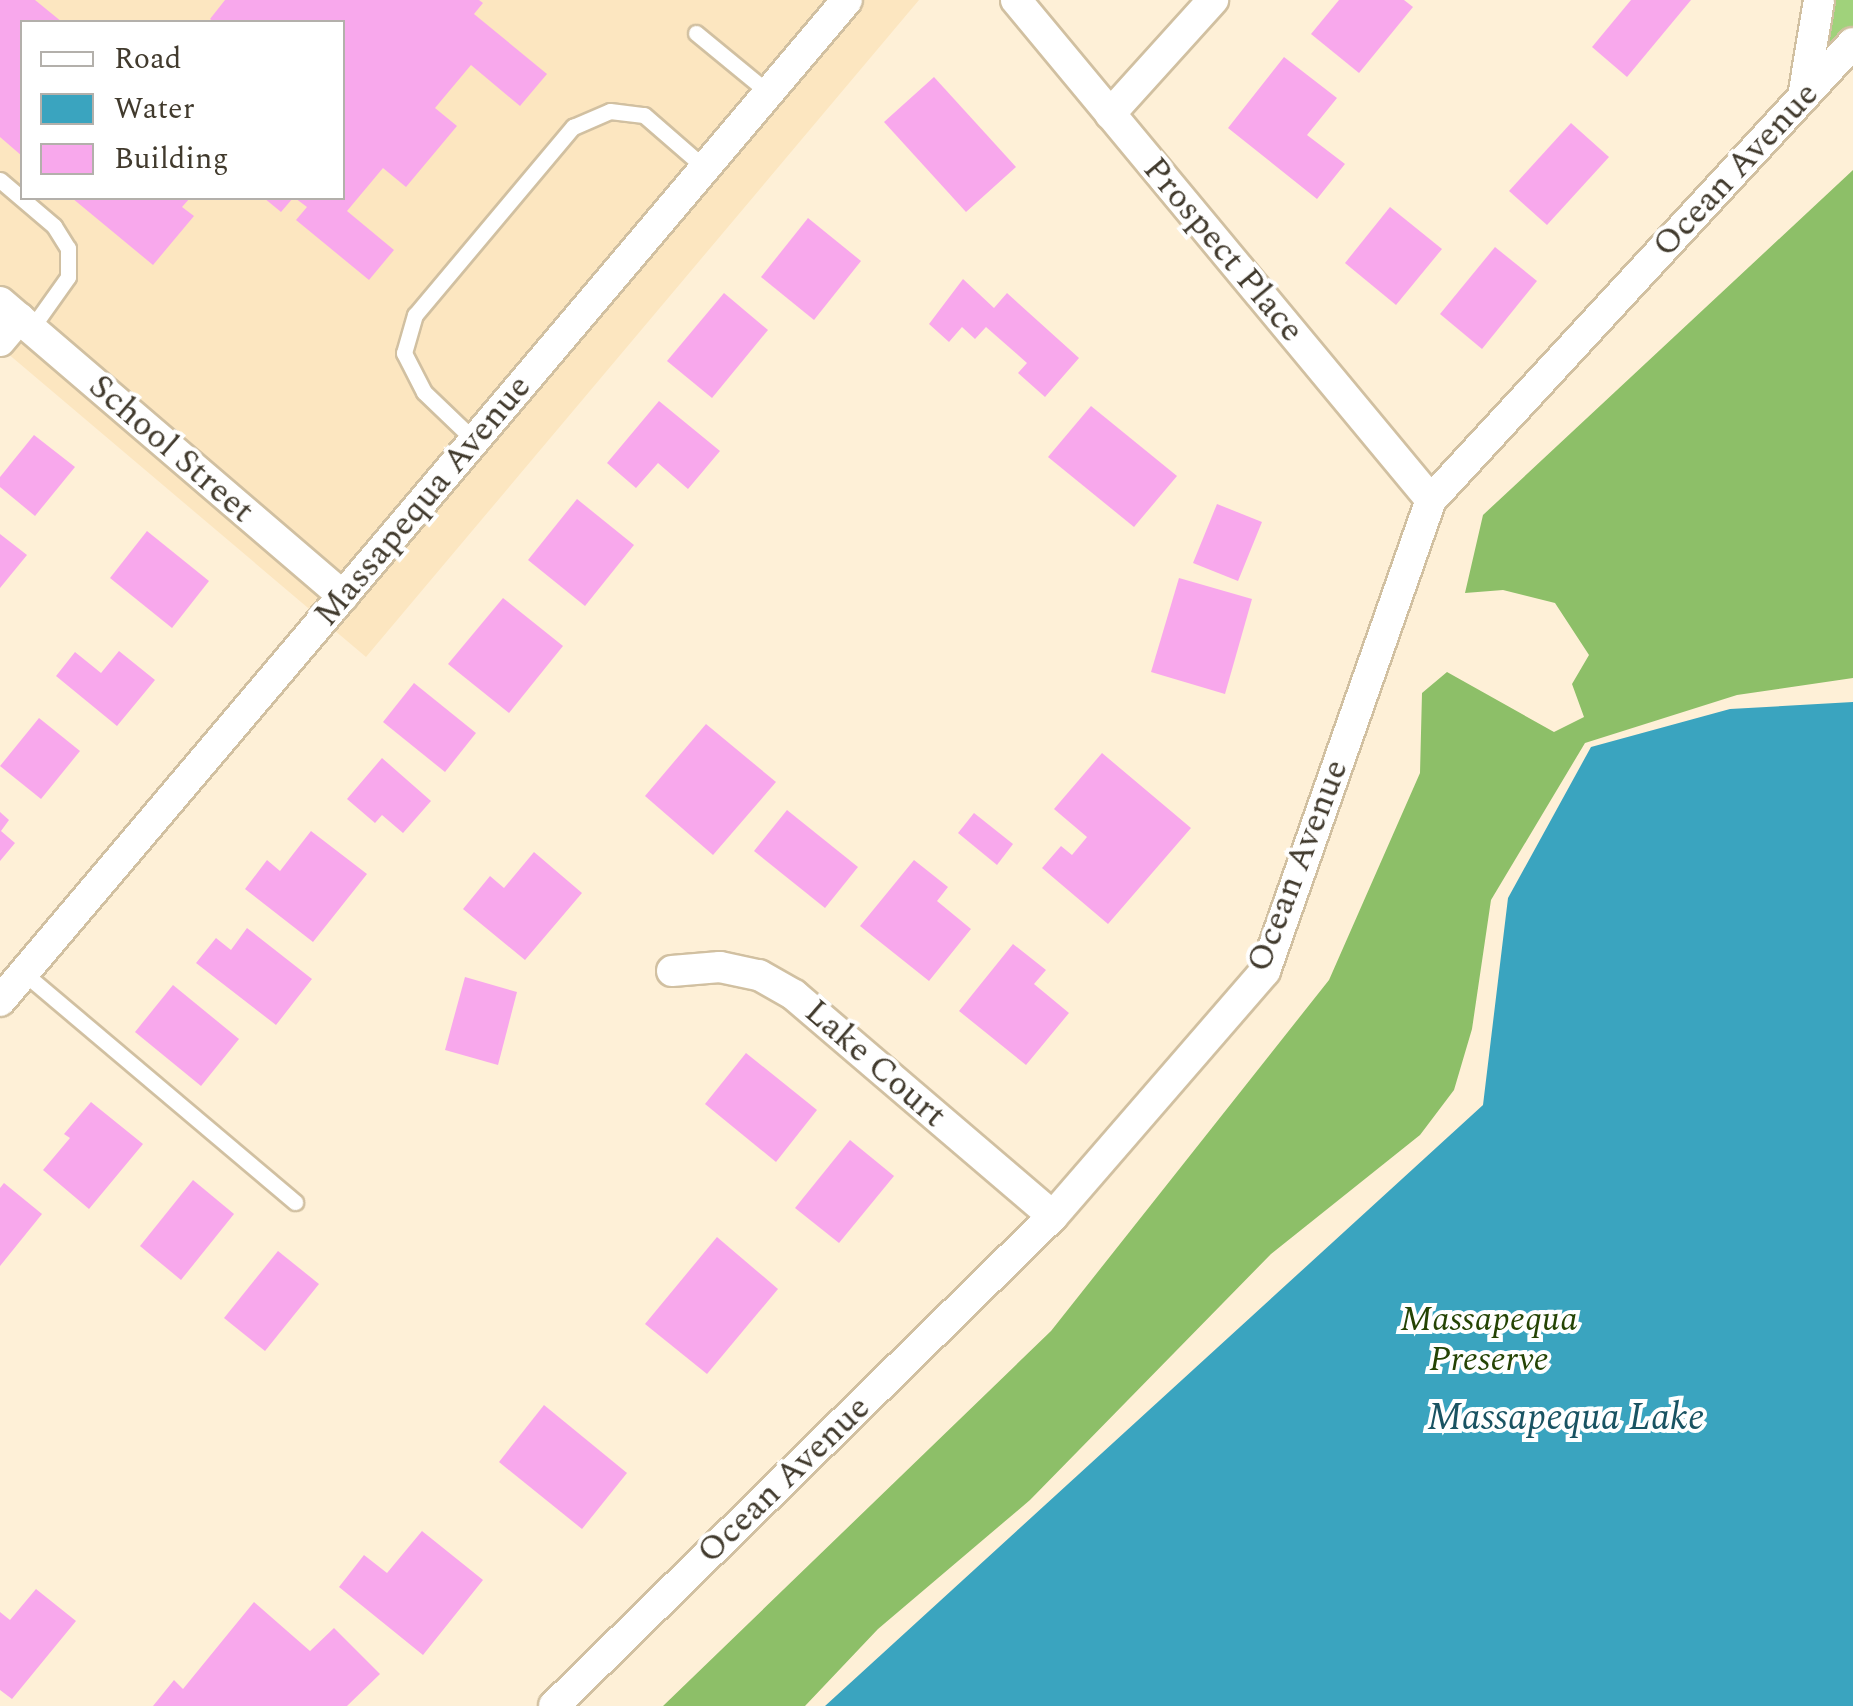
<!DOCTYPE html>
<style>
body{margin:0}
#map{position:relative;width:1853px;height:1706px;overflow:hidden;background:#fef0d7;font-family:Spectral,serif}
div>[style]{position:absolute}
.built>*{inset:0;background:#fce6c0}
.green>*{inset:0;background:#a0d27b}
.forest>*{inset:0;background:#8dbf68}
.water>*{inset:0;background:#3aa4bf}
.building>*{inset:0;background:#f8a8ec}
.roads{filter:drop-shadow(2px 0 #d1c0a1) drop-shadow(-2px 0 #d1c0a1) drop-shadow(0 2px #d1c0a1) drop-shadow(0 -2px #d1c0a1)}
.service>*{height:15px;margin:-7.5px;padding:0 7.5px;transform-origin:7.5px;border-radius:7.5px;background:#fff}
.minor>*{height:30px;margin:-15px;padding:0 15px;transform-origin:15px;border-radius:15px;background:#fff}
span{translate:-50% -50%;white-space:nowrap;text-align:center;line-height:1.15;-webkit-text-stroke:8px #fff;paint-order:stroke}
.street-label{font-size:35px;color:#413a2d}
.park-label{font-size:35px;color:#254404;font-style:italic}
.water-label{font-size:38px;color:#195362;font-style:italic}
.legend{position:absolute;left:20px;top:20px;width:325px;height:180px;box-sizing:border-box;background:#fff;border:2px solid #b3b0ab;margin:0;padding:12px 18px;list-style:none;font-size:30px;color:#413a2d}
.legend li{display:flex;align-items:center;gap:20px;height:50px}
.legend b{width:50px;border:2px solid #b3b0ab}
</style>
<div id="map">
<div class="built">
<i style="clip-path:polygon(evenodd,0 0,919px 0,366px 657px,0 347px,0 0,22px 22px,342px 22px,342px 198px,22px 198px,22px 22px)"></i>
</div>
<div class="green">
<i style="clip-path:polygon(1826px 0,1853px 0,1853px 35px,1813px 78px)"></i>
</div>
<div class="forest">
<i style="clip-path:polygon(1853px 170px,1853px 678px,1737px 695px,1585px 743px,1491px 900px,1472px 1029px,1454px 1090px,1420px 1135px,1271px 1254px,1030px 1500px,878px 1629px,805px 1706px,663px 1706px,1051px 1331px,1329px 980px,1420px 773px,1422px 693px,1447px 672px,1554px 732px,1584px 717px,1572px 684px,1589px 655px,1555px 603px,1503px 590px,1465px 593px,1483px 515px)"></i>
</div>
<div class="water">
<i style="clip-path:polygon(1853px 702px,1853px 1706px,825px 1706px,1483px 1105px,1508px 898px,1591px 747px,1730px 709px)"></i>
</div>
<div class="building">
<i style="clip-path:polygon(0 0,35px 0,62px 22px,22px 22px,22px 156px,0 137px)"></i>
<i style="clip-path:polygon(225px 0,479px 0,483px 3px,474px 14px,547px 74px,520px 106px,471px 65px,435px 108px,457px 126px,406px 187px,383px 168px,347px 211px,394px 250px,369px 280px,296px 220px,307px 207px,295px 198px,342px 198px,342px 22px,214px 22px,210px 19px)"></i>
<i style="clip-path:polygon(1339px 0,1404px 0,1413px 7px,1359px 73px,1311px 34px)"></i>
<i style="clip-path:polygon(1631px 0,1691px 0,1627px 77px,1592px 47px)"></i>
<i style="clip-path:polygon(1284px 57px,1337px 98px,1307px 135px,1345px 164px,1317px 199px,1228px 128px)"></i>
<i style="clip-path:polygon(934px 77px,1016px 167px,966px 212px,884px 122px)"></i>
<i style="clip-path:polygon(1571px 123px,1609px 157px,1547px 225px,1509px 191px)"></i>
<i style="clip-path:polygon(72px 198px,190px 198px,182px 207px,194px 216px,153px 265px)"></i>
<i style="clip-path:polygon(264px 198px,293px 198px,281px 212px)"></i>
<i style="clip-path:polygon(1390px 207px,1442px 249px,1396px 305px,1345px 263px)"></i>
<i style="clip-path:polygon(808px 218px,861px 261px,814px 320px,761px 277px)"></i>
<i style="clip-path:polygon(1495px 247px,1537px 281px,1482px 349px,1440px 314px)"></i>
<i style="clip-path:polygon(963px 279px,994px 308px,1007px 293px,1079px 358px,1045px 397px,1018px 373px,1027px 363px,986px 327px,975px 339px,962px 327px,949px 342px,929px 324px)"></i>
<i style="clip-path:polygon(724px 293px,768px 330px,712px 398px,667px 361px)"></i>
<i style="clip-path:polygon(659px 401px,720px 451px,688px 489px,658px 463px,636px 488px,607px 463px)"></i>
<i style="clip-path:polygon(1091px 406px,1177px 476px,1134px 527px,1048px 457px)"></i>
<i style="clip-path:polygon(34px 435px,75px 467px,35px 516px,0 487px,0 477px)"></i>
<i style="clip-path:polygon(577px 499px,634px 545px,585px 606px,528px 560px)"></i>
<i style="clip-path:polygon(1217px 504px,1262px 522px,1238px 581px,1193px 563px)"></i>
<i style="clip-path:polygon(147px 531px,209px 581px,172px 628px,110px 578px)"></i>
<i style="clip-path:polygon(0 534px,27px 555px,0 588px)"></i>
<i style="clip-path:polygon(1179px 578px,1252px 599px,1225px 694px,1151px 672px)"></i>
<i style="clip-path:polygon(503px 598px,563px 646px,509px 713px,448px 664px)"></i>
<i style="clip-path:polygon(119px 651px,155px 680px,117px 726px,56px 676px,75px 652px,101px 673px)"></i>
<i style="clip-path:polygon(414px 683px,476px 733px,445px 772px,383px 722px)"></i>
<i style="clip-path:polygon(39px 718px,80px 751px,41px 799px,0 766px)"></i>
<i style="clip-path:polygon(706px 724px,776px 782px,713px 855px,645px 796px)"></i>
<i style="clip-path:polygon(1102px 753px,1191px 828px,1108px 924px,1042px 868px,1061px 846px,1072px 855px,1087px 837px,1054px 809px)"></i>
<i style="clip-path:polygon(382px 758px,431px 801px,403px 833px,382px 815px,375px 823px,347px 799px)"></i>
<i style="clip-path:polygon(787px 810px,858px 867px,825px 908px,754px 851px)"></i>
<i style="clip-path:polygon(0 812px,9px 820px,1px 831px,15px 843px,0 861px)"></i>
<i style="clip-path:polygon(974px 813px,1013px 844px,997px 865px,958px 833px)"></i>
<i style="clip-path:polygon(311px 831px,367px 874px,313px 942px,245px 889px,267px 860px,280px 871px)"></i>
<i style="clip-path:polygon(534px 852px,582px 893px,525px 960px,463px 909px,490px 876px,504px 888px)"></i>
<i style="clip-path:polygon(914px 860px,948px 887px,937px 901px,971px 929px,929px 981px,860px 926px)"></i>
<i style="clip-path:polygon(247px 928px,312px 979px,276px 1025px,196px 963px,216px 938px,231px 950px)"></i>
<i style="clip-path:polygon(1013px 944px,1046px 970px,1034px 984px,1069px 1013px,1026px 1065px,959px 1011px)"></i>
<i style="clip-path:polygon(465px 977px,517px 992px,498px 1065px,445px 1050px)"></i>
<i style="clip-path:polygon(173px 985px,239px 1039px,201px 1086px,135px 1032px)"></i>
<i style="clip-path:polygon(746px 1053px,817px 1110px,776px 1162px,705px 1104px)"></i>
<i style="clip-path:polygon(91px 1102px,143px 1144px,89px 1209px,43px 1170px,70px 1138px,64px 1134px)"></i>
<i style="clip-path:polygon(850px 1140px,894px 1176px,839px 1243px,795px 1208px)"></i>
<i style="clip-path:polygon(193px 1180px,234px 1214px,181px 1280px,140px 1246px)"></i>
<i style="clip-path:polygon(4px 1183px,42px 1214px,0 1266px,0 1188px)"></i>
<i style="clip-path:polygon(717px 1237px,778px 1289px,707px 1374px,645px 1324px)"></i>
<i style="clip-path:polygon(278px 1251px,319px 1284px,265px 1351px,224px 1318px)"></i>
<i style="clip-path:polygon(544px 1405px,627px 1473px,582px 1529px,499px 1462px)"></i>
<i style="clip-path:polygon(422px 1531px,483px 1580px,423px 1655px,339px 1587px,364px 1555px,387px 1573px)"></i>
<i style="clip-path:polygon(36px 1589px,76px 1621px,12px 1699px,0 1690px,0 1612px,10px 1620px)"></i>
<i style="clip-path:polygon(254px 1602px,310px 1651px,334px 1628px,380px 1674px,347px 1706px,153px 1706px,174px 1680px,183px 1689px)"></i>
</div>
<div class="roads">
<div class="service">
<i style="left:696px;top:33px;width:94px;rotate:39.4deg"></i>
<i style="left:0;top:180px;width:71px;rotate:40.4deg"></i>
<i style="left:54px;top:226px;width:26px;rotate:58deg"></i>
<i style="left:68px;top:248px;width:29px;rotate:90deg"></i>
<i style="left:68px;top:277px;width:64px;rotate:125.4deg"></i>
<i style="left:474px;top:440px;width:69px;rotate:-136.2deg"></i>
<i style="left:424px;top:392px;width:44px;rotate:-117.1deg"></i>
<i style="left:404px;top:353px;width:40px;rotate:-74deg"></i>
<i style="left:415px;top:315px;width:246px;rotate:-50deg"></i>
<i style="left:573px;top:127px;width:40px;rotate:-23.4deg"></i>
<i style="left:610px;top:111px;width:34px;rotate:7deg"></i>
<i style="left:644px;top:115px;width:81px;rotate:41deg"></i>
<i style="left:24px;top:973px;width:355px;rotate:40.2deg"></i>
</div>
<div class="minor">
<i style="left:1016px;top:0;width:650px;rotate:50.31deg"></i>
<i style="left:1803px;top:97px;width:98px;rotate:-80.6deg"></i>
<i style="left:1110px;top:114px;width:154px;rotate:-47.9deg"></i>
<i style="left:0;top:302px;width:452px;rotate:40.6deg"></i>
<i style="left:0;top:341px;width:30px;rotate:-50deg"></i>
<i style="left:672px;top:971px;width:48px;rotate:-4.8deg"></i>
<i style="left:720px;top:967px;width:40px;rotate:12deg"></i>
<i style="left:759px;top:975px;width:40px;rotate:29.7deg"></i>
<i style="left:794px;top:995px;width:340px;rotate:40.5deg"></i>
<i style="left:0;top:1001px;width:1311px;rotate:-49.76deg"></i>
<i style="left:554px;top:1706px;width:699px;rotate:-44.48deg"></i>
<i style="left:1053px;top:1216px;width:324px;rotate:-49.1deg"></i>
<i style="left:1265px;top:971px;width:499px;rotate:-70.6deg"></i>
<i style="left:1431px;top:500px;width:622px;rotate:-47.28deg"></i>
</div>
</div>
<div class="street-label">
<span style="left:1736px;top:170px;rotate:-47deg">Ocean Avenue</span>
<span style="left:1223px;top:250px;rotate:50deg">Prospect Place</span>
<span style="left:171px;top:449px;rotate:41deg">School Street</span>
<span style="left:423px;top:501px;rotate:-50deg">Massapequa Avenue</span>
<span style="left:1298px;top:866px;rotate:-69deg">Ocean Avenue</span>
<span style="left:875px;top:1064px;rotate:41deg">Lake Court</span>
<span style="left:784px;top:1480px;rotate:-44deg">Ocean Avenue</span>
</div>
<div class="park-label">
<span style="left:1489px;top:1340px">Massapequa<br>Preserve</span>
</div>
<div class="water-label">
<span style="left:1566px;top:1419px">Massapequa Lake</span>
</div>
<ul class="legend">
<li><b style="height:12px;background:#fff"></b>Road</li>
<li><b style="height:28px;background:#3aa4bf"></b>Water</li>
<li><b style="height:28px;background:#f8a8ec"></b>Building</li>
</ul>
</div>
